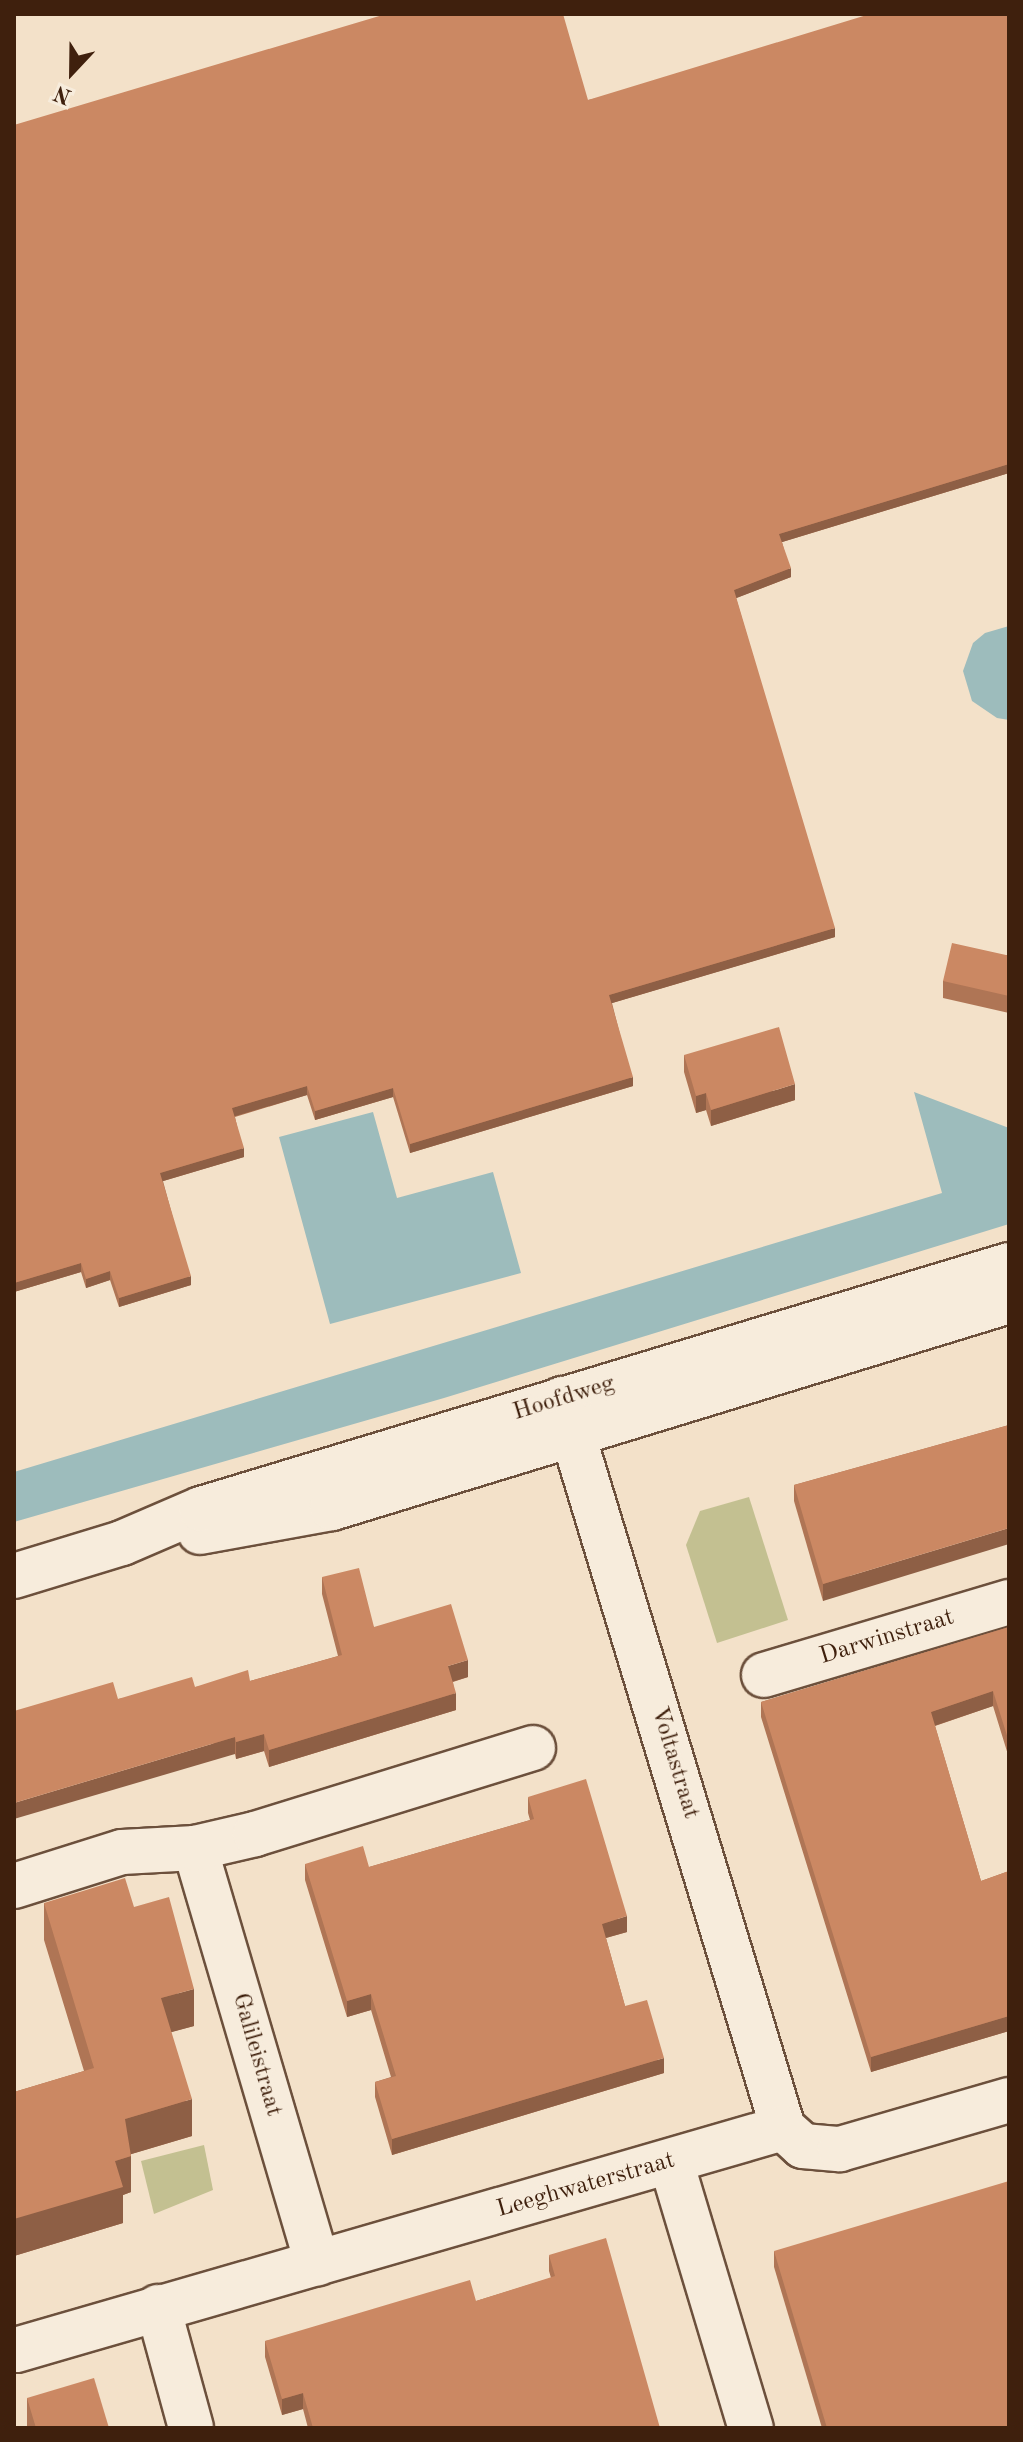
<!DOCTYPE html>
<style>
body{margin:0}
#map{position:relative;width:1023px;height:2442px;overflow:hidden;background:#f3e1c9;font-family:"Old Standard TT",serif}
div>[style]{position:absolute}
.green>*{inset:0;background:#c3c091}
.water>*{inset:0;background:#9dbcbc}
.roads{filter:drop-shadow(2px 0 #6c503c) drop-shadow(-2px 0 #6c503c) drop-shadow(0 2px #6c503c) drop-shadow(0 -2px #6c503c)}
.minor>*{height:44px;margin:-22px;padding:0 22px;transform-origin:22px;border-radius:22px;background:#f7ecdc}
.secondary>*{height:44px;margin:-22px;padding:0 22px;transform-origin:22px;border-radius:22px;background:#f7ecdc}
.wall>*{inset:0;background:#af7555}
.shaded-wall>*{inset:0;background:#8e5f45}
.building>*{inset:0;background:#cb8863}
span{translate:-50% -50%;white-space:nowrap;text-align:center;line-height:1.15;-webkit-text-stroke:8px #f7ecdc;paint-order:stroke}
.street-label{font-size:24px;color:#3f200d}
.frame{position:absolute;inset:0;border:16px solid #3f200d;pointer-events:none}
.north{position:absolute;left:32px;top:32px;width:80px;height:80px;-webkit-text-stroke:6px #f7ecdc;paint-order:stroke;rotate:202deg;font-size:22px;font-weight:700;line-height:32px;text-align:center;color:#3f200d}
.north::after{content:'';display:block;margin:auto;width:28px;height:36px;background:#3f200d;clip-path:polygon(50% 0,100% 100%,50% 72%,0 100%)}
</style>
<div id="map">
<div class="green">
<i style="clip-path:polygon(749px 1497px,788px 1620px,717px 1643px,686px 1545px,700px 1511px)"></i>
<i style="clip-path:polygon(204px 2145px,213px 2190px,154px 2214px,141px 2161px)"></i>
</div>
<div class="water">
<i style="clip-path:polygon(1009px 626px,1009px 720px,997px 718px,972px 701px,963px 671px,973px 643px,985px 633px)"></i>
<i style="clip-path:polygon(914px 1092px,1009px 1128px,1009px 1224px,444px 1398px,14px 1522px,14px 1472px,942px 1193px)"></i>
<i style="clip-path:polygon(373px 1112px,397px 1198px,493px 1172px,521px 1273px,330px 1324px,279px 1137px)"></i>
</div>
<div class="roads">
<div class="minor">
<i style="left:562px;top:1399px;width:762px;rotate:73.14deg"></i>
<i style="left:764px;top:1675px;width:256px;rotate:-16.6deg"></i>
<i style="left:195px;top:1848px;width:433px;rotate:73.6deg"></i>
<i style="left:14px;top:1886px;width:113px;rotate:-17.5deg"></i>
<i style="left:122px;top:1852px;width:73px;rotate:-3.1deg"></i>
<i style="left:195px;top:1848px;width:62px;rotate:-13.1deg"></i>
<i style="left:255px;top:1834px;width:291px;rotate:-17.2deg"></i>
<i style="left:671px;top:2162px;width:278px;rotate:73.3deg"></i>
<i style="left:158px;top:2307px;width:125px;rotate:74.7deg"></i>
<i style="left:16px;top:2350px;width:798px;rotate:-16.14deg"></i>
<i style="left:783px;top:2128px;width:27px;rotate:42deg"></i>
<i style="left:803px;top:2146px;width:37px;rotate:5deg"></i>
<i style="left:840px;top:2149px;width:176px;rotate:-16.2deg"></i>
</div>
<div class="secondary">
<i style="left:200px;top:1532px;width:134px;rotate:-10.3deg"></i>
<i style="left:332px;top:1508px;width:708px;rotate:-17deg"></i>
<i style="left:14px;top:1576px;width:113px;rotate:-17deg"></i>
<i style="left:122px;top:1543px;width:86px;rotate:-23.3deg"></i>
<i style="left:201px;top:1509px;width:844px;rotate:-16.8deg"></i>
</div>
</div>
<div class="wall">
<i style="clip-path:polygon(1009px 14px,1009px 473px,782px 542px,791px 577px,736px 598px,835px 937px,612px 1003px,633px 1086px,410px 1153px,393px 1097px,315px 1120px,307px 1095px,235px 1117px,244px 1157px,163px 1181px,191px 1285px,119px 1307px,110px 1280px,86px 1288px,81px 1272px,14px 1292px,14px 125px,588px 100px)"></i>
<i style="clip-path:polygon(1006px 955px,1009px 955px,1009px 1013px,943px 998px,943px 981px)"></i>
<i style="clip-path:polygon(684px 1055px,795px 1100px,711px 1126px,706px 1110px,696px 1113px,684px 1072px)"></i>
<i style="clip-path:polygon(1009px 1425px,823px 1601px,794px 1501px,794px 1485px)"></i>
<i style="clip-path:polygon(322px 1577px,374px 1627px,468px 1677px,453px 1682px,456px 1710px,269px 1767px,264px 1751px,236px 1759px,235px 1754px,118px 1699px,195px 1687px,250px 1681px,338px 1656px,322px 1594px)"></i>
<i style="clip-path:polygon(1009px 1627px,1009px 1758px,993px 1706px,935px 1726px,981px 1881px,1009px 1871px,1009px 2031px,871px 2072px,761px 1717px,761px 1702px)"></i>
<i style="clip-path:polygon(528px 1797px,627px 1932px,606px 1938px,625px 2006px,664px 2073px,392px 2155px,375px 2097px,375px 2082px,391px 2077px,371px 2010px,347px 2017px,305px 1880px,305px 1864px,369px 1867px,530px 1820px,528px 1813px)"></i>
<i style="clip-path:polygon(44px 1903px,134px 1907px,194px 2026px,171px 2032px,192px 2136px,131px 2154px,131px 2192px,123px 2195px,123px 2223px,14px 2256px,14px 2092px,84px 2071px,44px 1940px)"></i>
<i style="clip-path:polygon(774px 2251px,1009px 2428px,822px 2428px,774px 2267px)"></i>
<i style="clip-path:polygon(549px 2255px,660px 2428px,308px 2428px,303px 2409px,282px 2415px,265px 2357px,265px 2341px,476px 2301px,551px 2278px,549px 2271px)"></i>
<i style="clip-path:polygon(27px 2398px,109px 2428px,27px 2428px)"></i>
</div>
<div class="shaded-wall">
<i style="clip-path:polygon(1009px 464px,1009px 473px,779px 543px,779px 534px)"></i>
<i style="clip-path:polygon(791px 568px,791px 577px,734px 599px,734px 590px)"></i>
<i style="clip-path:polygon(835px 928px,835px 937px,609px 1004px,609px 995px)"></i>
<i style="clip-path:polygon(633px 1077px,633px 1086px,410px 1153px,410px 1144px)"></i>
<i style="clip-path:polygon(795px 1084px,795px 1100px,711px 1126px,711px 1110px)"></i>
<i style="clip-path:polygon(307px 1086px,307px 1095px,232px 1117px,232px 1108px)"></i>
<i style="clip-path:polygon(393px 1088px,393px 1097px,315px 1120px,315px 1111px)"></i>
<i style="clip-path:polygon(706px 1093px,706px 1110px,696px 1113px,696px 1096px)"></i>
<i style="clip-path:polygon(244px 1148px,244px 1157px,160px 1182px,160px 1173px)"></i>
<i style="clip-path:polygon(81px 1263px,81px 1272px,14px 1292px,14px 1283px)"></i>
<i style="clip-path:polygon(110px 1271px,110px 1280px,86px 1288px,86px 1279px)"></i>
<i style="clip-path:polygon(191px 1276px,191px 1285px,119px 1307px,119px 1298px)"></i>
<i style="clip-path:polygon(1009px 1528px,1009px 1544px,823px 1601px,823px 1584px)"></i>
<i style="clip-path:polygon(468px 1660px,468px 1677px,448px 1683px,448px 1666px)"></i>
<i style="clip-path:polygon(993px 1691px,993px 1706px,931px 1727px,931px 1712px)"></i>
<i style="clip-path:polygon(456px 1693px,456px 1710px,269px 1767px,269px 1750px)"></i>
<i style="clip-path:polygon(264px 1734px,264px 1751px,236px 1759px,236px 1742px)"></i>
<i style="clip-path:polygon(235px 1737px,235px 1754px,14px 1819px,14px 1803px)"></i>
<i style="clip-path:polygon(627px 1916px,627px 1932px,602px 1939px,602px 1924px)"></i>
<i style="clip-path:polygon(194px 1989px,194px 2026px,161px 2035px,161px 1998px)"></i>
<i style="clip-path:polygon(371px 1994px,371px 2010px,347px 2017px,347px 2001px)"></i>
<i style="clip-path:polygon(1009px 2016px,1009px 2031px,871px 2072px,871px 2057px)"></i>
<i style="clip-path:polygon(664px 2058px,664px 2073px,392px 2155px,392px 2139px)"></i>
<i style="clip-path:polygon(192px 2099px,192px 2136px,125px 2156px,125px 2119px)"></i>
<i style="clip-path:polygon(131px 2156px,131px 2192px,123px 2195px,123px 2223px,14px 2256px,14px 2219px,115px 2161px)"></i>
<i style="clip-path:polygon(303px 2393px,303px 2409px,282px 2415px,282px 2399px)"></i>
</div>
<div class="building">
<i style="clip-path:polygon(386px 14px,563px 14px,588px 100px,870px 14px,1009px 14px,1009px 464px,779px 534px,791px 568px,734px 590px,835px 928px,609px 995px,633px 1077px,410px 1144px,393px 1088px,315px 1111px,307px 1086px,232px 1108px,244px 1148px,160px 1173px,191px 1276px,119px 1298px,110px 1271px,86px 1279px,81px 1263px,14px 1283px,14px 125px)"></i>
<i style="clip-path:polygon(952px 943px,1006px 955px,1009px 955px,1009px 996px,943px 981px)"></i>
<i style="clip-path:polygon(779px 1027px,795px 1084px,711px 1110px,706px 1093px,696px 1096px,684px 1055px)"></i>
<i style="clip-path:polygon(1009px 1425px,1009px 1528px,823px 1584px,794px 1485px)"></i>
<i style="clip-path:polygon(359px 1568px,374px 1627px,451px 1604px,468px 1660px,448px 1666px,456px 1693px,269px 1750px,264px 1734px,236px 1742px,235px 1737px,14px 1803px,14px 1711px,113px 1682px,118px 1699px,192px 1677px,195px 1687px,248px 1670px,250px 1681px,342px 1655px,322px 1577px)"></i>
<i style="clip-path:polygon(1009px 1627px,1009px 1742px,993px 1691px,931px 1712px,981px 1881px,1009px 1871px,1009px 2016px,871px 2057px,761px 1702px)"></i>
<i style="clip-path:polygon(586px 1779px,627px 1916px,602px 1924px,625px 2006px,647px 2000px,664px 2058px,392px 2139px,375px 2082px,396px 2076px,371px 1994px,347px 2001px,305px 1864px,363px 1846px,369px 1867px,534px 1819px,528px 1797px)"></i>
<i style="clip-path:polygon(125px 1878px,134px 1907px,169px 1897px,194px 1989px,161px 1998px,192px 2099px,125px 2119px,131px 2156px,115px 2161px,123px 2187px,14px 2219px,14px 2092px,94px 2068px,44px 1903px)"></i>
<i style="clip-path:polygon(1009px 2181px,1009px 2428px,827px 2428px,774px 2251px)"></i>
<i style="clip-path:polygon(606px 2238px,660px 2428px,313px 2428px,303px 2393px,282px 2399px,265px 2341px,470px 2280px,476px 2301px,555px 2276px,549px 2255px)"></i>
<i style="clip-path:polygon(94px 2378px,109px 2428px,36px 2428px,27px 2398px)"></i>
</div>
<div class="street-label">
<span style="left:564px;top:1399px;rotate:-17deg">Hoofdweg</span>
<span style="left:887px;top:1638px;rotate:-17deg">Darwinstraat</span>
<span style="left:674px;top:1763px;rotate:73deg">Voltastraat</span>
<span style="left:256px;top:2055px;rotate:74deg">Galileistraat</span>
<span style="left:586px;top:2186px;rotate:-16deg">Leeghwaterstraat</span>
</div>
<div class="frame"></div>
<div class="north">N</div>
</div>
